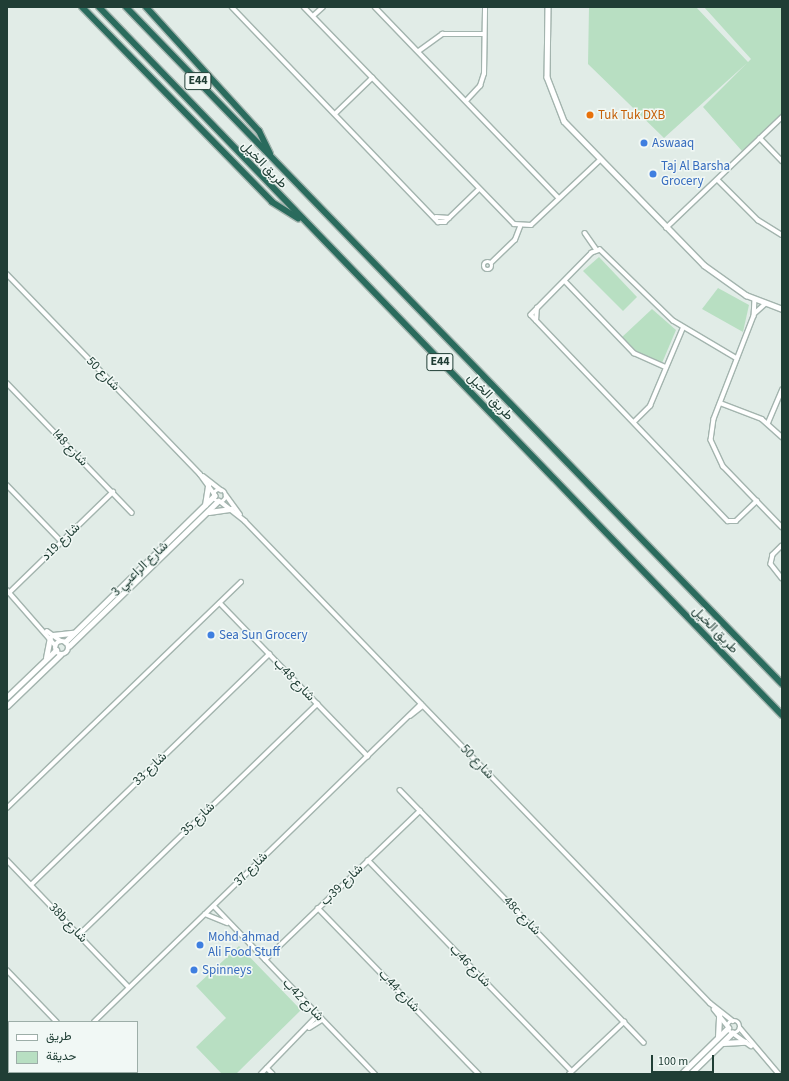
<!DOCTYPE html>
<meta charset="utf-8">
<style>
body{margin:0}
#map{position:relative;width:789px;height:1081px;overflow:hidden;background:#e1ece7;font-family:"Source Sans 3",Vazirmatn,sans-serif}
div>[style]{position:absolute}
.green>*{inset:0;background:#b8dfc2}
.roads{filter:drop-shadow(1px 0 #a3b4ae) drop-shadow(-1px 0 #a3b4ae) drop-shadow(0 1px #a3b4ae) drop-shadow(0 -1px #a3b4ae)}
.minor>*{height:3.5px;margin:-1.75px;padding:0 1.75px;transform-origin:1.75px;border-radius:1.75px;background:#fff}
.minor>.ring{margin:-1.75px;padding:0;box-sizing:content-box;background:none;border:3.5px solid #fff;border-radius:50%}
.tertiary>*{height:4.5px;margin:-2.25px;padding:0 2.25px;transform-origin:2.25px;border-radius:2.25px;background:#fff}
.tertiary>.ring{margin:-2.25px;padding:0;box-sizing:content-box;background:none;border:4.5px solid #fff;border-radius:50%}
.motorway>*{height:6px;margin:-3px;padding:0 3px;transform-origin:3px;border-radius:3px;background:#2a6b5d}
.dots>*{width:11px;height:11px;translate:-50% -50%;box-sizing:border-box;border:2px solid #f1f8f5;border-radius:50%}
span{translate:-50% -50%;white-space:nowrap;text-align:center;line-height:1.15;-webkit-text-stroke:3px #f1f8f5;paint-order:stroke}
.shield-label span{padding:1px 3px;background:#f1f8f5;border:1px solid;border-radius:3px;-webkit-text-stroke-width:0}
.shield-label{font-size:12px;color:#203e35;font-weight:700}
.food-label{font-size:13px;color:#c56008}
.left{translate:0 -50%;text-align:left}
.shop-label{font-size:13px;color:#366cbe}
.street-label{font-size:13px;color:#203e35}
.frame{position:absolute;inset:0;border:8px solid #203e35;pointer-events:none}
.legend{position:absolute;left:8px;top:1021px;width:130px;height:52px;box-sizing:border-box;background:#f1f8f5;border:1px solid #9daea8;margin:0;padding:5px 7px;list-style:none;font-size:12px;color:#203e35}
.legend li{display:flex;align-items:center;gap:8px;height:20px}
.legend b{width:20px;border:1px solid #9daea8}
.scale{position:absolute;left:651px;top:1055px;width:63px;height:18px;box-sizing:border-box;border:2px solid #203e35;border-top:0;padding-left:5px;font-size:12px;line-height:14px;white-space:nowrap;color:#203e35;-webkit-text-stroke:3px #f1f8f5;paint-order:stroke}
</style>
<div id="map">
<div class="green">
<i style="clip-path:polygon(589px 7px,696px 7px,748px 62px,751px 59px,704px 7px,782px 7px,782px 114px,742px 151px,703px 107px,747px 63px,664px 138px,588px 64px)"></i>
<i style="clip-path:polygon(599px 257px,637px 297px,623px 311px,583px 271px)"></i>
<i style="clip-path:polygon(718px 288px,749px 305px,743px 332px,702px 309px)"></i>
<i style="clip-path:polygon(652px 309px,676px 330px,662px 363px,643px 357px,621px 338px)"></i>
<i style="clip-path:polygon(239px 946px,301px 1010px,236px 1074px,222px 1074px,196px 1047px,226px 1018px,196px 986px)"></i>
</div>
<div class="roads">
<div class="minor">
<i style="left:232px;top:7px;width:298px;rotate:46.2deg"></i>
<i style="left:438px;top:222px;width:7px"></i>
<i style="left:445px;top:222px;width:47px;rotate:-44.1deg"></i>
<i style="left:304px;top:7px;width:302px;rotate:45.9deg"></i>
<i style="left:514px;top:224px;width:17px;rotate:3deg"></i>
<i style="left:531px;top:225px;width:95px;rotate:-43.3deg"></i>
<i style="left:375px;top:7px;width:265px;rotate:46.1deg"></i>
<i style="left:313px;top:16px;width:13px;rotate:-42deg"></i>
<i style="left:419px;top:51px;width:29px;rotate:-36deg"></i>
<i style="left:442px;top:34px;width:42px"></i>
<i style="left:466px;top:101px;width:21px;rotate:-47deg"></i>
<i style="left:480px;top:86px;width:13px;rotate:-72deg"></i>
<i style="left:484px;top:74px;width:67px;rotate:-89.1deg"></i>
<i style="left:335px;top:114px;width:52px;rotate:-44.2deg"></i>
<i style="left:760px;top:138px;width:32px;rotate:46deg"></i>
<i style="left:718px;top:180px;width:57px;rotate:45deg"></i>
<i style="left:758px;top:220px;width:28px;rotate:32deg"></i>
<i style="left:436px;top:217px;width:13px;rotate:4deg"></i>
<i style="left:666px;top:228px;width:161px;rotate:-43.7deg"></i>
<i style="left:585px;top:233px;width:21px;rotate:55deg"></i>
<i class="ring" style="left:483.5px;top:261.5px;width:5.5px;height:5.5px"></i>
<i style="left:491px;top:263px;width:33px;rotate:-44deg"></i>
<i style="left:515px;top:240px;width:14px;rotate:-69deg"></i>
<i style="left:7px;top:274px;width:278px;rotate:46deg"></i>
<i style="left:200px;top:474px;width:26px;rotate:54deg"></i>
<i style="left:565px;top:281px;width:100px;rotate:46.2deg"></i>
<i style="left:634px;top:353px;width:35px;rotate:24deg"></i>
<i style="left:755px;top:299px;width:17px;rotate:93deg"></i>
<i style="left:754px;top:316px;width:110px;rotate:111.2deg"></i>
<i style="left:714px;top:419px;width:21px;rotate:98deg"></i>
<i style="left:711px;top:440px;width:29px;rotate:65deg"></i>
<i style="left:723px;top:466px;width:85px;rotate:46deg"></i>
<i style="left:755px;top:313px;width:13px;rotate:-42deg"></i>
<i style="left:536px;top:321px;width:13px;rotate:-86deg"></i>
<i style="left:737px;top:359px;width:74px;rotate:-149.3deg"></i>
<i style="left:673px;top:321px;width:102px;rotate:-135.8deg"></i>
<i style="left:600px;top:250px;width:9px;rotate:159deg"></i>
<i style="left:592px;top:253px;width:87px;rotate:134.5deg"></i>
<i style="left:531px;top:315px;width:285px;rotate:46.3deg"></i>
<i style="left:728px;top:521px;width:8px"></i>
<i style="left:736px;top:521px;width:29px;rotate:-44deg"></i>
<i style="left:7px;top:383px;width:180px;rotate:46.1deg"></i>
<i style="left:720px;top:403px;width:45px;rotate:20.9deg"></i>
<i style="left:762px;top:419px;width:27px;rotate:42deg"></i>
<i style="left:634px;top:422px;width:23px;rotate:-45deg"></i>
<i style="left:650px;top:406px;width:85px;rotate:-67.1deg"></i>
<i style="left:768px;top:423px;width:36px;rotate:-67deg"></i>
<i style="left:203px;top:476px;width:23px;rotate:38deg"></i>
<i style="left:7px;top:485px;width:79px;rotate:46deg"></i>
<i class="ring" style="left:214px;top:490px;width:8.5px;height:8.5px"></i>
<i style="left:226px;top:495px;width:24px;rotate:54deg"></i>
<i style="left:221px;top:502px;width:31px;rotate:38deg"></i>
<i style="left:245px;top:521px;width:670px;rotate:46.03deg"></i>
<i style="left:710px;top:1003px;width:29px;rotate:38deg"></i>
<i style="left:782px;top:546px;width:13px;rotate:135deg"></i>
<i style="left:773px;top:555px;width:9px;rotate:103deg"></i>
<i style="left:771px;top:564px;width:18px;rotate:52deg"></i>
<i style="left:7px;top:590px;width:74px;rotate:48.8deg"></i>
<i style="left:9px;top:593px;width:145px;rotate:-44.2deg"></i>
<i style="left:220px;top:603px;width:213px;rotate:46deg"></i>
<i style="left:47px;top:631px;width:17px;rotate:36deg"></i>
<i style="left:410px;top:716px;width:16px;rotate:-38deg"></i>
<i style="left:400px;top:790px;width:351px;rotate:46deg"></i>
<i style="left:7px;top:808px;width:325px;rotate:-44deg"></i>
<i style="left:7px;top:860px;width:176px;rotate:46.2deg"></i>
<i style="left:368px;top:860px;width:293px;rotate:46deg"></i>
<i style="left:31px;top:885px;width:332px;rotate:-44.1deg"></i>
<i style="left:214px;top:906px;width:233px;rotate:46.2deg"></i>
<i style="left:318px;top:908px;width:231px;rotate:45.9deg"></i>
<i style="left:205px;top:914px;width:24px;rotate:22deg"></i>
<i style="left:79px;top:935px;width:332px;rotate:-44.1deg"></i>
<i style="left:265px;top:960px;width:215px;rotate:-43.9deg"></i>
<i style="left:7px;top:970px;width:72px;rotate:46.1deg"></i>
<i style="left:714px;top:1009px;width:22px;rotate:51deg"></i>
<i class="ring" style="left:728px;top:1021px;width:8.5px;height:8.5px"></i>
<i style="left:94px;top:1022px;width:456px;rotate:-44.2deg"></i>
<i style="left:309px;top:1028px;width:15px;rotate:-32deg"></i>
<i style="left:740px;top:1028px;width:60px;rotate:49.7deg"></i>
<i style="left:734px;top:1034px;width:21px;rotate:35deg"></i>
<i style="left:267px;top:1068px;width:8px;rotate:45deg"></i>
<i style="left:104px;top:1072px;width:3px;rotate:45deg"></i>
<i style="left:261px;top:1074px;width:82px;rotate:-46deg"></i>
<i style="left:569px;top:1074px;width:76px;rotate:-43.4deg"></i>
</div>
<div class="tertiary">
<i style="left:548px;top:7px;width:70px;rotate:90.8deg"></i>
<i style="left:547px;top:77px;width:47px;rotate:68.9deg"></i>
<i style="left:564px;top:121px;width:201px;rotate:45.8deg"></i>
<i style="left:704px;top:265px;width:52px;rotate:35.5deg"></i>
<i style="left:746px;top:295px;width:39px;rotate:21deg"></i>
<i style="left:205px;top:505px;width:20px;rotate:-81deg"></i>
<i style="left:209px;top:512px;width:22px;rotate:-8deg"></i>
<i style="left:53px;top:635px;width:20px;rotate:-6deg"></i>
<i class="ring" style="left:55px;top:641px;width:9.5px;height:9.5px"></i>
<i style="left:65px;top:642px;width:209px;rotate:-44.4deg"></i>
<i style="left:69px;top:646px;width:208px;rotate:-44.2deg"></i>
<i style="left:46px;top:658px;width:20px;rotate:-79deg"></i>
<i style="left:7px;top:697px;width:68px;rotate:-43.8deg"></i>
<i style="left:7px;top:706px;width:74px;rotate:-43.9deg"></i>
<i style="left:718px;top:1037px;width:22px;rotate:-87deg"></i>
<i style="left:723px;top:1043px;width:22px;rotate:-3deg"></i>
<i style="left:681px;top:1074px;width:66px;rotate:-44.4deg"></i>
<i style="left:690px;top:1074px;width:59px;rotate:-44.3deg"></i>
</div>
<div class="motorway">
<i style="left:82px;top:7px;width:272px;rotate:45.7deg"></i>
<i style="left:272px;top:202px;width:31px;rotate:32deg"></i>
<i style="left:99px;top:7px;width:984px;rotate:46.03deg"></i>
<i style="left:126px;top:7px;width:943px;rotate:45.9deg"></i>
<i style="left:146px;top:7px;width:168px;rotate:47.7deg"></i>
<i style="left:259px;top:131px;width:25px;rotate:64deg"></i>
</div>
</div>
<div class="dots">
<i style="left:590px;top:115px;background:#e8710a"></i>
<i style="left:644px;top:143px;background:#3f7fe0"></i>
<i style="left:653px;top:174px;background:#3f7fe0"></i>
<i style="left:211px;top:635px;background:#3f7fe0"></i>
<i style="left:200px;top:945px;background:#3f7fe0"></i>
<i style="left:194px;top:970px;background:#3f7fe0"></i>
</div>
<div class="shield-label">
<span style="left:198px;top:81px">E44</span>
<span style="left:440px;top:362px">E44</span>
</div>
<div class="food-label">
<span class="left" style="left:598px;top:115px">Tuk Tuk DXB</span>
</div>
<div class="shop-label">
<span class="left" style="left:652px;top:143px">Aswaaq</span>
<span class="left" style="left:661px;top:174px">Taj Al Barsha<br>Grocery</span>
<span class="left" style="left:219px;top:635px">Sea Sun Grocery</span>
<span class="left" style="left:208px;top:945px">Mohd ahmad<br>Ali Food Stuff</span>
<span class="left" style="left:202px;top:970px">Spinneys</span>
</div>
<div class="street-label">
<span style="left:264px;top:165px;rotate:46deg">طريق الخيل</span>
<span style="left:103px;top:374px;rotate:46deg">شارع 50</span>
<span style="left:490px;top:397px;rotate:46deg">طريق الخيل</span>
<span style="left:70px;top:448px;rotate:46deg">شارع 48ا</span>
<span style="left:61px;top:542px;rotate:-44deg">شارع 19د</span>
<span style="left:140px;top:569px;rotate:-44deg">شارع الراعبي 3</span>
<span style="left:715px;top:630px;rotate:46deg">طريق الخيل</span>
<span style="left:294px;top:680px;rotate:46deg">شارع 48ب</span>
<span style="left:477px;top:762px;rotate:46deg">شارع 50</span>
<span style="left:150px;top:769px;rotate:-44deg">شارع 33</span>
<span style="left:198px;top:819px;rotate:-44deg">شارع 35</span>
<span style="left:251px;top:869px;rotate:-45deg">شارع 37</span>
<span style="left:342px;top:885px;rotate:-44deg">شارع 39ب</span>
<span style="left:522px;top:916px;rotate:46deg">48c شارع</span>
<span style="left:68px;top:923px;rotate:46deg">38b شارع</span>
<span style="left:470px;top:966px;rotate:46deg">شارع 46ب</span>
<span style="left:399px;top:991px;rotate:46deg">شارع 44ب</span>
<span style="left:303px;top:1000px;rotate:46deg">شارع 42ب</span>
</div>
<div class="frame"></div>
<ul class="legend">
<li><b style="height:5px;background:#fff"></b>طريق</li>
<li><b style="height:11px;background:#b8dfc2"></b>حديقة</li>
</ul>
<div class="scale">100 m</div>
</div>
